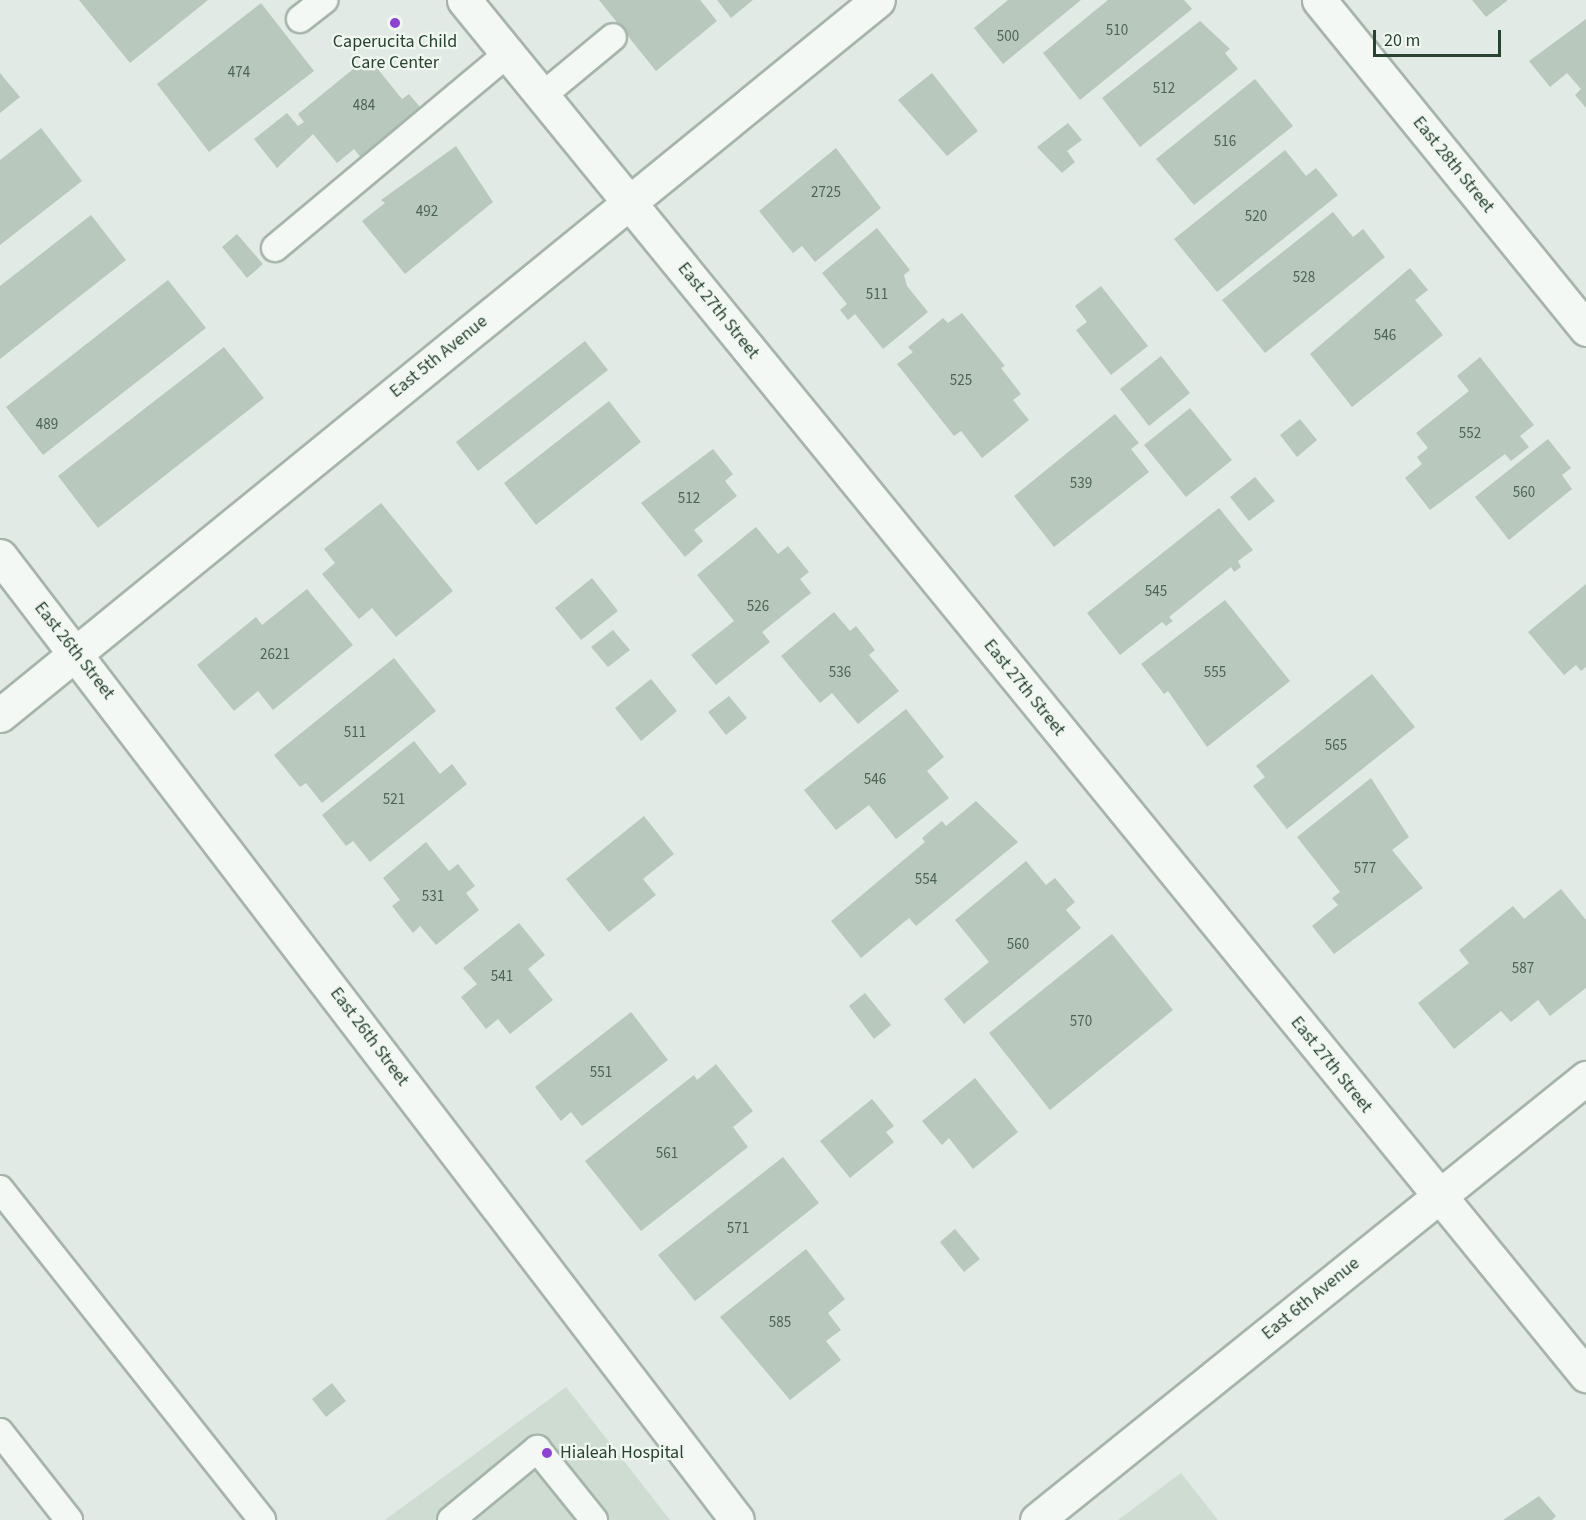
<!DOCTYPE html>
<style>
body{margin:0}
#map{position:relative;width:1586px;height:1520px;overflow:hidden;background:#e1eae4;font-family:"Source Sans 3",sans-serif}
div>[style]{position:absolute}
.built>*{inset:0;background:#cfdcd2}
.building>*{inset:0;background:#b8c8bc}
.roads{filter:drop-shadow(2px 0 #a6b5aa) drop-shadow(-2px 0 #a6b5aa) drop-shadow(0 2px #a6b5aa) drop-shadow(0 -2px #a6b5aa)}
.service>*{height:26px;margin:-13px;padding:0 13px;transform-origin:13px;border-radius:13px;background:#f4f8f5}
.minor>*{height:33px;margin:-16.5px;padding:0 16.5px;transform-origin:16.5px;border-radius:16.5px;background:#f4f8f5}
.tertiary>*{height:33px;margin:-16.5px;padding:0 16.5px;transform-origin:16.5px;border-radius:16.5px;background:#f4f8f5}
.dots>*{width:16px;height:16px;translate:-50% -50%;box-sizing:border-box;border:3px solid #f1f8f2;border-radius:50%}
span{translate:-50% -50%;white-space:nowrap;text-align:center;line-height:1.15;-webkit-text-stroke:4.5px #f1f8f2;paint-order:stroke}
.number-label{font-size:15px;color:#4c6453}
.number-label span{-webkit-text-stroke-width:0}
.poi-label{font-size:18px;color:#284330}
.left{translate:0 -50%;text-align:left}
.street-label{font-size:18px;color:#284330}
.scale{position:absolute;left:1373px;top:30px;width:128px;height:27px;box-sizing:border-box;border:3px solid #284330;border-top:0;padding-left:8px;font-size:18px;line-height:21px;white-space:nowrap;color:#284330;-webkit-text-stroke:4px #f1f8f2;paint-order:stroke}
</style>
<div id="map">
<div class="built">
<i style="clip-path:polygon(566px 1387px,670px 1520px,385px 1520px)"></i>
<i style="clip-path:polygon(1181px 1473px,1218px 1520px,1118px 1520px)"></i>
</div>
<div class="building">
<i style="clip-path:polygon(79px 0,208px 0,130px 63px)"></i>
<i style="clip-path:polygon(599px 0,700px 0,717px 21px,656px 71px)"></i>
<i style="clip-path:polygon(717px 0,753px 0,731px 18px)"></i>
<i style="clip-path:polygon(1008px 0,1081px 0,1003px 64px,974px 28px)"></i>
<i style="clip-path:polygon(1108px 0,1184px 0,1192px 9px,1080px 100px,1043px 53px)"></i>
<i style="clip-path:polygon(1472px 0,1508px 0,1486px 17px)"></i>
<i style="clip-path:polygon(261px 3px,314px 71px,209px 152px,157px 84px)"></i>
<i style="clip-path:polygon(1586px 19px,1586px 108px,1575px 95px,1581px 89px,1567px 73px,1550px 87px,1529px 61px)"></i>
<i style="clip-path:polygon(1200px 21px,1230px 49px,1225px 53px,1238px 69px,1140px 147px,1102px 98px)"></i>
<i style="clip-path:polygon(368px 57px,402px 99px,409px 94px,425px 113px,369px 168px,354px 149px,337px 163px,313px 134px,277px 168px,254px 139px,287px 113px,298px 126px,304px 122px,298px 114px)"></i>
<i style="clip-path:polygon(0 73px,20px 97px,0 113px)"></i>
<i style="clip-path:polygon(932px 73px,978px 131px,947px 156px,898px 100px)"></i>
<i style="clip-path:polygon(1255px 79px,1293px 126px,1194px 205px,1156px 159px)"></i>
<i style="clip-path:polygon(1068px 123px,1082px 140px,1067px 151px,1075px 162px,1062px 173px,1037px 147px)"></i>
<i style="clip-path:polygon(41px 128px,82px 181px,0 245px,0 160px)"></i>
<i style="clip-path:polygon(456px 146px,493px 202px,405px 274px,362px 221px,385px 203px,381px 200px)"></i>
<i style="clip-path:polygon(836px 148px,881px 208px,815px 262px,802px 246px,793px 253px,759px 211px)"></i>
<i style="clip-path:polygon(1285px 150px,1306px 176px,1316px 168px,1338px 195px,1217px 292px,1174px 239px)"></i>
<i style="clip-path:polygon(1333px 212px,1353px 237px,1363px 229px,1385px 257px,1265px 353px,1222px 300px)"></i>
<i style="clip-path:polygon(91px 215px,126px 260px,0 359px,0 286px)"></i>
<i style="clip-path:polygon(877px 228px,910px 270px,904px 275px,907px 286px,928px 312px,883px 349px,855px 314px,848px 320px,840px 310px,847px 304px,822px 273px)"></i>
<i style="clip-path:polygon(237px 234px,263px 264px,247px 278px,222px 247px)"></i>
<i style="clip-path:polygon(1410px 268px,1428px 290px,1415px 300px,1443px 335px,1352px 407px,1310px 354px)"></i>
<i style="clip-path:polygon(168px 280px,206px 328px,43px 455px,6px 407px)"></i>
<i style="clip-path:polygon(1101px 286px,1148px 346px,1111px 375px,1076px 330px,1087px 322px,1075px 306px)"></i>
<i style="clip-path:polygon(962px 313px,1005px 366px,1001px 368px,1021px 394px,1013px 400px,1029px 420px,982px 458px,961px 431px,954px 436px,897px 364px,913px 352px,908px 347px,943px 318px,948px 323px)"></i>
<i style="clip-path:polygon(585px 341px,608px 370px,478px 471px,456px 442px)"></i>
<i style="clip-path:polygon(224px 347px,264px 398px,98px 528px,58px 476px)"></i>
<i style="clip-path:polygon(1161px 356px,1190px 393px,1149px 426px,1120px 389px)"></i>
<i style="clip-path:polygon(1480px 357px,1534px 425px,1520px 436px,1529px 447px,1511px 461px,1505px 454px,1430px 510px,1405px 478px,1422px 464px,1417px 457px,1428px 448px,1416px 433px,1469px 391px,1457px 376px)"></i>
<i style="clip-path:polygon(609px 401px,641px 442px,536px 525px,504px 483px)"></i>
<i style="clip-path:polygon(1190px 408px,1232px 460px,1186px 497px,1144px 445px)"></i>
<i style="clip-path:polygon(1115px 414px,1139px 443px,1131px 449px,1149px 472px,1054px 547px,1014px 496px)"></i>
<i style="clip-path:polygon(1300px 419px,1317px 440px,1297px 457px,1280px 435px)"></i>
<i style="clip-path:polygon(1548px 439px,1571px 468px,1562px 475px,1572px 489px,1509px 540px,1475px 497px)"></i>
<i style="clip-path:polygon(713px 449px,733px 474px,725px 481px,737px 496px,694px 530px,703px 541px,685px 557px,641px 503px)"></i>
<i style="clip-path:polygon(1255px 477px,1275px 501px,1249px 521px,1230px 497px)"></i>
<i style="clip-path:polygon(381px 503px,453px 591px,396px 637px,372px 608px,359px 619px,322px 574px,335px 563px,324px 549px)"></i>
<i style="clip-path:polygon(1219px 508px,1253px 550px,1238px 561px,1241px 567px,1234px 572px,1231px 567px,1169px 617px,1173px 621px,1166px 626px,1162px 622px,1120px 655px,1087px 613px)"></i>
<i style="clip-path:polygon(756px 527px,778px 554px,788px 546px,809px 572px,800px 579px,811px 593px,762px 632px,770px 642px,716px 685px,691px 655px,734px 621px,697px 575px)"></i>
<i style="clip-path:polygon(592px 578px,618px 611px,581px 640px,555px 608px)"></i>
<i style="clip-path:polygon(1586px 584px,1586px 667px,1581px 671px,1576px 665px,1564px 675px,1528px 632px)"></i>
<i style="clip-path:polygon(307px 589px,353px 645px,273px 710px,258px 691px,234px 711px,197px 665px,256px 617px,262px 625px)"></i>
<i style="clip-path:polygon(1225px 600px,1290px 681px,1207px 747px,1168px 691px,1164px 694px,1141px 664px)"></i>
<i style="clip-path:polygon(834px 612px,850px 631px,856px 626px,875px 650px,869px 655px,899px 691px,858px 724px,832px 693px,820px 703px,781px 656px)"></i>
<i style="clip-path:polygon(613px 630px,630px 650px,608px 667px,591px 647px)"></i>
<i style="clip-path:polygon(394px 658px,436px 711px,322px 803px,306px 783px,300px 787px,274px 755px)"></i>
<i style="clip-path:polygon(1372px 674px,1415px 727px,1287px 829px,1253px 786px,1265px 777px,1256px 766px)"></i>
<i style="clip-path:polygon(651px 679px,677px 711px,641px 741px,615px 708px)"></i>
<i style="clip-path:polygon(729px 696px,747px 718px,726px 735px,708px 712px)"></i>
<i style="clip-path:polygon(906px 709px,944px 757px,927px 771px,949px 798px,896px 839px,869px 805px,836px 830px,804px 790px)"></i>
<i style="clip-path:polygon(414px 741px,440px 774px,452px 764px,467px 784px,370px 862px,353px 841px,346px 846px,322px 815px)"></i>
<i style="clip-path:polygon(1371px 778px,1409px 837px,1392px 850px,1423px 888px,1334px 954px,1312px 926px,1338px 905px,1332px 898px,1340px 892px,1297px 837px)"></i>
<i style="clip-path:polygon(976px 801px,1018px 842px,916px 926px,909px 918px,861px 958px,831px 921px,925px 842px,922px 838px,942px 821px,946px 826px)"></i>
<i style="clip-path:polygon(644px 816px,674px 854px,643px 879px,656px 895px,609px 932px,566px 879px)"></i>
<i style="clip-path:polygon(426px 842px,449px 871px,458px 864px,475px 886px,466px 893px,479px 910px,436px 945px,420px 926px,413px 933px,392px 906px,400px 900px,383px 878px)"></i>
<i style="clip-path:polygon(1026px 861px,1046px 885px,1055px 878px,1075px 902px,1066px 910px,1081px 928px,964px 1024px,944px 999px,989px 962px,955px 920px)"></i>
<i style="clip-path:polygon(1561px 889px,1586px 920px,1586px 988px,1550px 1016px,1538px 1000px,1511px 1022px,1501px 1011px,1454px 1049px,1418px 1003px,1469px 963px,1459px 950px,1513px 906px,1524px 919px)"></i>
<i style="clip-path:polygon(519px 923px,545px 955px,528px 969px,553px 1000px,510px 1034px,498px 1019px,486px 1029px,461px 997px,477px 984px,463px 968px)"></i>
<i style="clip-path:polygon(1112px 934px,1173px 1010px,1050px 1110px,989px 1033px)"></i>
<i style="clip-path:polygon(865px 993px,891px 1025px,874px 1039px,849px 1006px)"></i>
<i style="clip-path:polygon(631px 1012px,668px 1060px,582px 1126px,571px 1112px,561px 1121px,535px 1087px)"></i>
<i style="clip-path:polygon(716px 1064px,753px 1111px,733px 1127px,748px 1147px,641px 1231px,585px 1161px,694px 1075px,697px 1080px)"></i>
<i style="clip-path:polygon(975px 1078px,1018px 1132px,973px 1169px,949px 1138px,942px 1145px,922px 1121px)"></i>
<i style="clip-path:polygon(872px 1099px,894px 1126px,886px 1132px,894px 1142px,850px 1178px,820px 1141px)"></i>
<i style="clip-path:polygon(783px 1157px,819px 1203px,695px 1301px,658px 1255px)"></i>
<i style="clip-path:polygon(955px 1229px,980px 1259px,964px 1272px,940px 1242px)"></i>
<i style="clip-path:polygon(806px 1249px,845px 1299px,828px 1313px,841px 1330px,826px 1341px,841px 1360px,790px 1400px,720px 1317px)"></i>
<i style="clip-path:polygon(332px 1383px,346px 1401px,326px 1417px,312px 1399px)"></i>
<i style="clip-path:polygon(1539px 1496px,1556px 1516px,1552px 1520px,1503px 1520px)"></i>
</div>
<div class="roads">
<div class="service">
<i style="left:300px;top:19px;width:31px;rotate:-38deg"></i>
<i style="left:542px;top:96px;width:92px;rotate:-39.7deg"></i>
<i style="left:275px;top:248px;width:304px;rotate:-39.9deg"></i>
<i style="left:0;top:1189px;width:422px;rotate:51.6deg"></i>
<i style="left:0;top:1432px;width:112px;rotate:51.9deg"></i>
<i style="left:451px;top:1520px;width:112px;rotate:-39.5deg"></i>
<i style="left:537px;top:1449px;width:91px;rotate:51.2deg"></i>
</div>
<div class="minor">
<i style="left:464px;top:0;width:1775px;rotate:50.79deg"></i>
<i style="left:1319px;top:0;width:424px;rotate:50.9deg"></i>
<i style="left:0;top:556px;width:1213px;rotate:52.6deg"></i>
<i style="left:0;top:715px;width:1132px;rotate:-39.16deg"></i>
</div>
<div class="tertiary">
<i style="left:1037px;top:1520px;width:705px;rotate:-38.84deg"></i>
</div>
</div>
<div class="dots">
<i style="left:395px;top:23px;background:#8d41d5"></i>
<i style="left:547px;top:1453px;background:#8d41d5"></i>
</div>
<div class="number-label">
<span style="left:1117px;top:31px">510</span>
<span style="left:1008px;top:37px">500</span>
<span style="left:239px;top:73px">474</span>
<span style="left:1164px;top:89px">512</span>
<span style="left:364px;top:106px">484</span>
<span style="left:1225px;top:142px">516</span>
<span style="left:826px;top:193px">2725</span>
<span style="left:427px;top:212px">492</span>
<span style="left:1256px;top:217px">520</span>
<span style="left:1304px;top:278px">528</span>
<span style="left:877px;top:295px">511</span>
<span style="left:1385px;top:336px">546</span>
<span style="left:961px;top:381px">525</span>
<span style="left:47px;top:425px">489</span>
<span style="left:1470px;top:434px">552</span>
<span style="left:1081px;top:484px">539</span>
<span style="left:1524px;top:493px">560</span>
<span style="left:689px;top:499px">512</span>
<span style="left:1156px;top:592px">545</span>
<span style="left:758px;top:607px">526</span>
<span style="left:275px;top:655px">2621</span>
<span style="left:840px;top:673px">536</span>
<span style="left:1215px;top:673px">555</span>
<span style="left:355px;top:733px">511</span>
<span style="left:1336px;top:746px">565</span>
<span style="left:875px;top:780px">546</span>
<span style="left:394px;top:800px">521</span>
<span style="left:1365px;top:869px">577</span>
<span style="left:926px;top:880px">554</span>
<span style="left:433px;top:897px">531</span>
<span style="left:1018px;top:945px">560</span>
<span style="left:1523px;top:969px">587</span>
<span style="left:502px;top:977px">541</span>
<span style="left:1081px;top:1022px">570</span>
<span style="left:601px;top:1073px">551</span>
<span style="left:667px;top:1154px">561</span>
<span style="left:738px;top:1229px">571</span>
<span style="left:780px;top:1323px">585</span>
</div>
<div class="poi-label">
<span style="left:395px;top:53px">Caperucita Child<br>Care Center</span>
<span class="left" style="left:560px;top:1453px">Hialeah Hospital</span>
</div>
<div class="street-label">
<span style="left:1453px;top:165px;rotate:51deg">East 28th Street</span>
<span style="left:718px;top:311px;rotate:51deg">East 27th Street</span>
<span style="left:439px;top:357px;rotate:-39deg">East 5th Avenue</span>
<span style="left:74px;top:651px;rotate:52deg">East 26th Street</span>
<span style="left:1024px;top:688px;rotate:51deg">East 27th Street</span>
<span style="left:369px;top:1037px;rotate:53deg">East 26th Street</span>
<span style="left:1331px;top:1065px;rotate:51deg">East 27th Street</span>
<span style="left:1311px;top:1299px;rotate:-39deg">East 6th Avenue</span>
</div>
<div class="scale">20 m</div>
</div>
